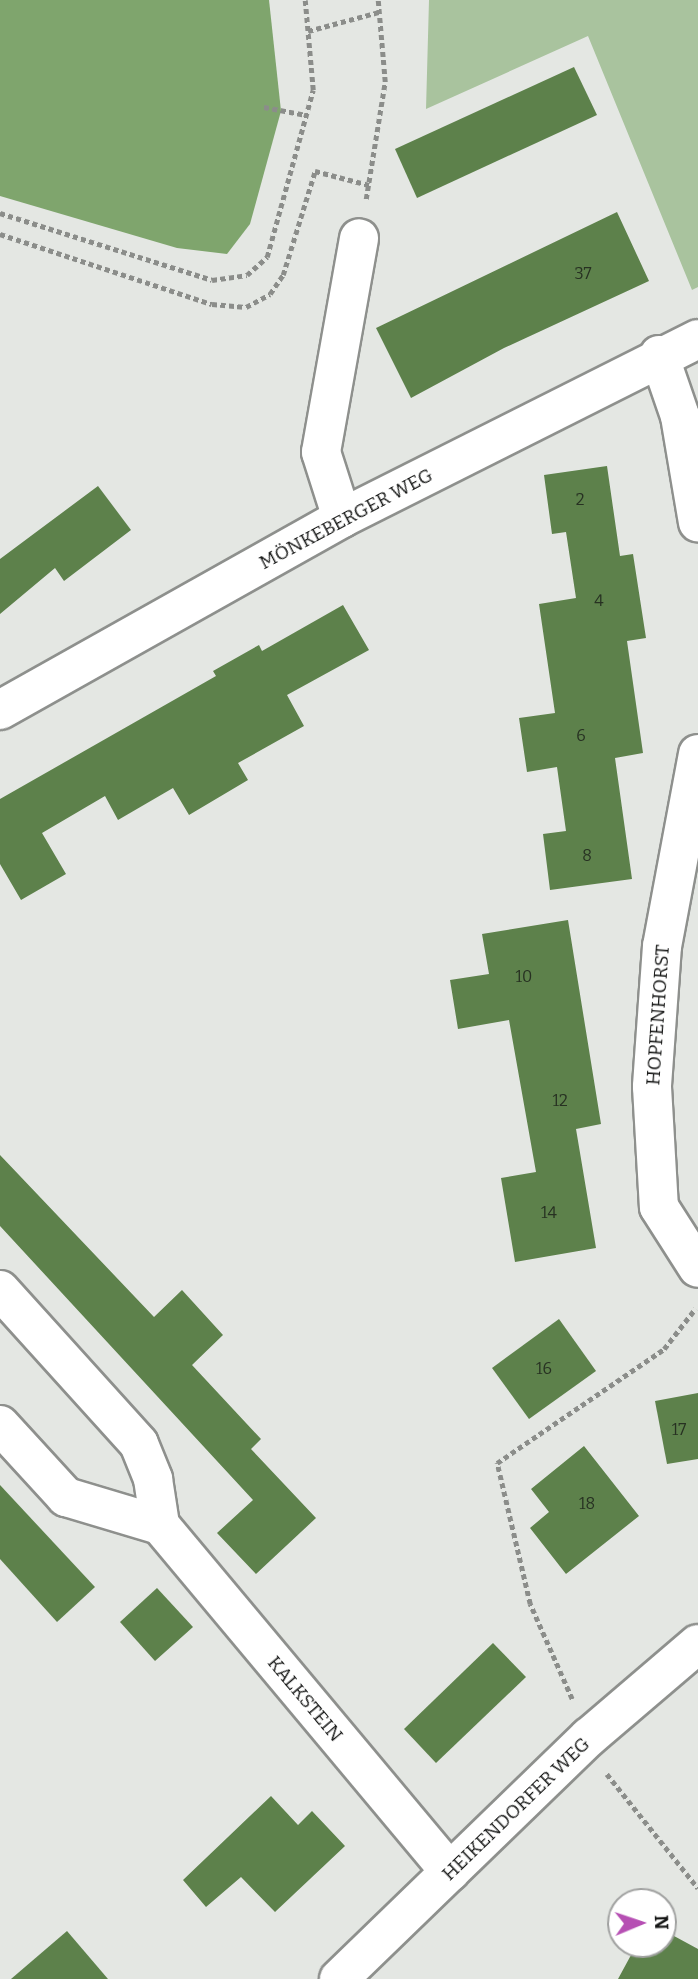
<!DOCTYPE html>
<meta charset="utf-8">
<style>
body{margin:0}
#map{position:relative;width:698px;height:1979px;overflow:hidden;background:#e4e7e3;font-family:Bitter,serif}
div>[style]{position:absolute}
.green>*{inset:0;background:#a9c39e}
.water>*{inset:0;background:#7fa56d}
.building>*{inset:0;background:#5d814b}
.path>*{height:4.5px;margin-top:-2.25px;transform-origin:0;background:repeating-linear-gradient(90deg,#8b8d8a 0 5px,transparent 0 8.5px)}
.roads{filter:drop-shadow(2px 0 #8e908d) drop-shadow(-2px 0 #8e908d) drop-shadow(0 2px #8e908d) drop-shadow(0 -2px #8e908d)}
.minor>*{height:38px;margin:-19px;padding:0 19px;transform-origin:19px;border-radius:19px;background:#fff}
span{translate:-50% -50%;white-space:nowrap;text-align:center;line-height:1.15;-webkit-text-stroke:7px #fff;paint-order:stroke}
.number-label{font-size:16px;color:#273122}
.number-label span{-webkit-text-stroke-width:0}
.street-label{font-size:19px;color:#151615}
.north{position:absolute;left:607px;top:1888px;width:70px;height:70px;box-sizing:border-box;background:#fff;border:2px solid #a1a2a1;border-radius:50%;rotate:88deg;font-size:19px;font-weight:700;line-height:28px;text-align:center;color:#151615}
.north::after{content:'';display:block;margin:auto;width:24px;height:32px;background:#b64fb3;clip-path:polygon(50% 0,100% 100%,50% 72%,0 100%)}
</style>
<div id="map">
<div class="green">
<i style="clip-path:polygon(429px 0,698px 0,698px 287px,692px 290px,588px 36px,426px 109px)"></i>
</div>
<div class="water">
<i style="clip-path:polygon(0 0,269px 0,281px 111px,250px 224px,227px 254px,177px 248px,0 196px)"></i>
</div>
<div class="building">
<i style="clip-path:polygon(574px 67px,597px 115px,417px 198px,395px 149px)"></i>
<i style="clip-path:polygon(617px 212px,649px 281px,504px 348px,411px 398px,376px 328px)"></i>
<i style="clip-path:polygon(607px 466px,620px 556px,633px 554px,646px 638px,627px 641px,643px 753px,615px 758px,632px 879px,550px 890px,543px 834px,566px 831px,557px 767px,527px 772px,519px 718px,555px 713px,539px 604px,576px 598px,566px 532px,552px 534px,544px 475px)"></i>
<i style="clip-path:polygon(98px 486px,131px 530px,64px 581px,55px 568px,0 614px,0 559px)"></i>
<i style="clip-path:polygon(343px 605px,369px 650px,287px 695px,304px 726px,238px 763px,248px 780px,189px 815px,173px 788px,118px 820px,105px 796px,42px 833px,66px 874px,21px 900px,0 864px,0 799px,216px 676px,213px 671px,259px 645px,262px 651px)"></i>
<i style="clip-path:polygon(568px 920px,601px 1124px,576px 1129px,596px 1248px,515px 1262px,501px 1178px,536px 1172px,509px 1020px,458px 1029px,450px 980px,489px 974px,482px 934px)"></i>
<i style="clip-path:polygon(0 1155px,154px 1317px,182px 1290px,223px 1335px,192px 1365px,261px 1439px,251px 1449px,316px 1518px,256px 1574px,217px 1533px,253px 1500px,0 1226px)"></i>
<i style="clip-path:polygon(559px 1319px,596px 1371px,529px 1419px,492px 1368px)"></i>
<i style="clip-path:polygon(698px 1393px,698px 1459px,667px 1464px,655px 1401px)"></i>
<i style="clip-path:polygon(584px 1446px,639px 1516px,566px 1574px,530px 1528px,549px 1512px,531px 1489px)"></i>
<i style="clip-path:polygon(0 1485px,95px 1587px,57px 1622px,0 1559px)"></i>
<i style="clip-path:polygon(157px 1588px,193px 1627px,155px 1661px,120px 1622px)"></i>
<i style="clip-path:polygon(493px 1643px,526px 1677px,436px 1763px,404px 1729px)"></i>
<i style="clip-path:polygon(271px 1796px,298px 1825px,312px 1811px,345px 1846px,275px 1912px,241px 1877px,206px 1907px,183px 1880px)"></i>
<i style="clip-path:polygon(663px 1930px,698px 1949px,698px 1979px,618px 1979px,637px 1944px,663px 1944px)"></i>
<i style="clip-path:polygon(67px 1931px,108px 1979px,11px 1979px)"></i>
</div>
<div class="path">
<i style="left:308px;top:31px;width:73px;rotate:-15deg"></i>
<i style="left:264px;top:107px;width:43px;rotate:10.8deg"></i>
<i style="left:366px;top:199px;width:119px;rotate:-80.8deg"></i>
<i style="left:385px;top:82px;width:82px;rotate:-94.9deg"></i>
<i style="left:0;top:213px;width:222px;rotate:17.5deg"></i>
<i style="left:212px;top:280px;width:35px;rotate:-8deg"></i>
<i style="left:247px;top:275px;width:27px;rotate:-42deg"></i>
<i style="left:267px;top:257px;width:173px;rotate:-74.6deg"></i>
<i style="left:313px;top:90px;width:90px;rotate:-95.1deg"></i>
<i style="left:0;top:234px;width:223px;rotate:18.3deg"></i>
<i style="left:212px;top:304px;width:34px;rotate:5deg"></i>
<i style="left:246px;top:307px;width:27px;rotate:-28deg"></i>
<i style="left:270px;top:294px;width:23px;rotate:-56deg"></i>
<i style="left:283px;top:275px;width:109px;rotate:-72.9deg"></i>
<i style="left:315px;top:171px;width:56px;rotate:14.5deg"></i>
<i style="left:572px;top:1699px;width:104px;rotate:-113.9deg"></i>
<i style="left:530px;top:1604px;width:145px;rotate:-103.2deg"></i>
<i style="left:497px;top:1463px;width:202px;rotate:-34.3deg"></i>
<i style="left:664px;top:1349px;width:51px;rotate:-52.2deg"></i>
<i style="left:607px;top:1774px;width:146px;rotate:51.4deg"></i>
</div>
<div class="roads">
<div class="minor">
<i style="left:659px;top:355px;width:65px;rotate:71deg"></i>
<i style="left:680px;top:416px;width:108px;rotate:80.4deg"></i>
<i style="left:342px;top:518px;width:69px;rotate:-107.7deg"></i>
<i style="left:321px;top:452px;width:217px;rotate:-79.9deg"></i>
<i style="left:0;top:710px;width:392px;rotate:-29.3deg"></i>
<i style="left:342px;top:518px;width:398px;rotate:-26.7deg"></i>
<i style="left:698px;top:754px;width:195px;rotate:100.6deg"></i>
<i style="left:662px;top:946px;width:141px;rotate:94.1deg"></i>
<i style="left:652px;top:1087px;width:120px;rotate:86.7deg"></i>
<i style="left:659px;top:1207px;width:72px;rotate:57.4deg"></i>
<i style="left:0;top:1290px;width:207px;rotate:47.9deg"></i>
<i style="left:139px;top:1444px;width:38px;rotate:68deg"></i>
<i style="left:153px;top:1479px;width:47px;rotate:81.3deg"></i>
<i style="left:160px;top:1525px;width:452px;rotate:50.1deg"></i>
<i style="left:0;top:1425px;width:98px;rotate:47.5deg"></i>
<i style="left:66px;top:1497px;width:98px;rotate:16.6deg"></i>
<i style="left:339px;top:1979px;width:348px;rotate:-44.1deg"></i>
<i style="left:589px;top:1737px;width:143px;rotate:-40.5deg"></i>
</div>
</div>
<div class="number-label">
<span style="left:583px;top:274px">37</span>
<span style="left:580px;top:500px">2</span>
<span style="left:599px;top:601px">4</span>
<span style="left:581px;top:736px">6</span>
<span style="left:587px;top:856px">8</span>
<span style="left:524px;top:977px">10</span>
<span style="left:560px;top:1101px">12</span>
<span style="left:549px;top:1213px">14</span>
<span style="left:544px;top:1369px">16</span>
<span style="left:679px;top:1430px">17</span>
<span style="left:587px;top:1504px">18</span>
</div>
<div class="street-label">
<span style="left:346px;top:519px;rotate:-28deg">MÖNKEBERGER WEG</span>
<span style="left:658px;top:1015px;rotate:-86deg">HOPFENHORST</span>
<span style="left:305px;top:1699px;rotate:50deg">KALKSTEIN</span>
<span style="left:516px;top:1809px;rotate:-44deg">HEIKENDORFER WEG</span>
</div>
<div class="north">N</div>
</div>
